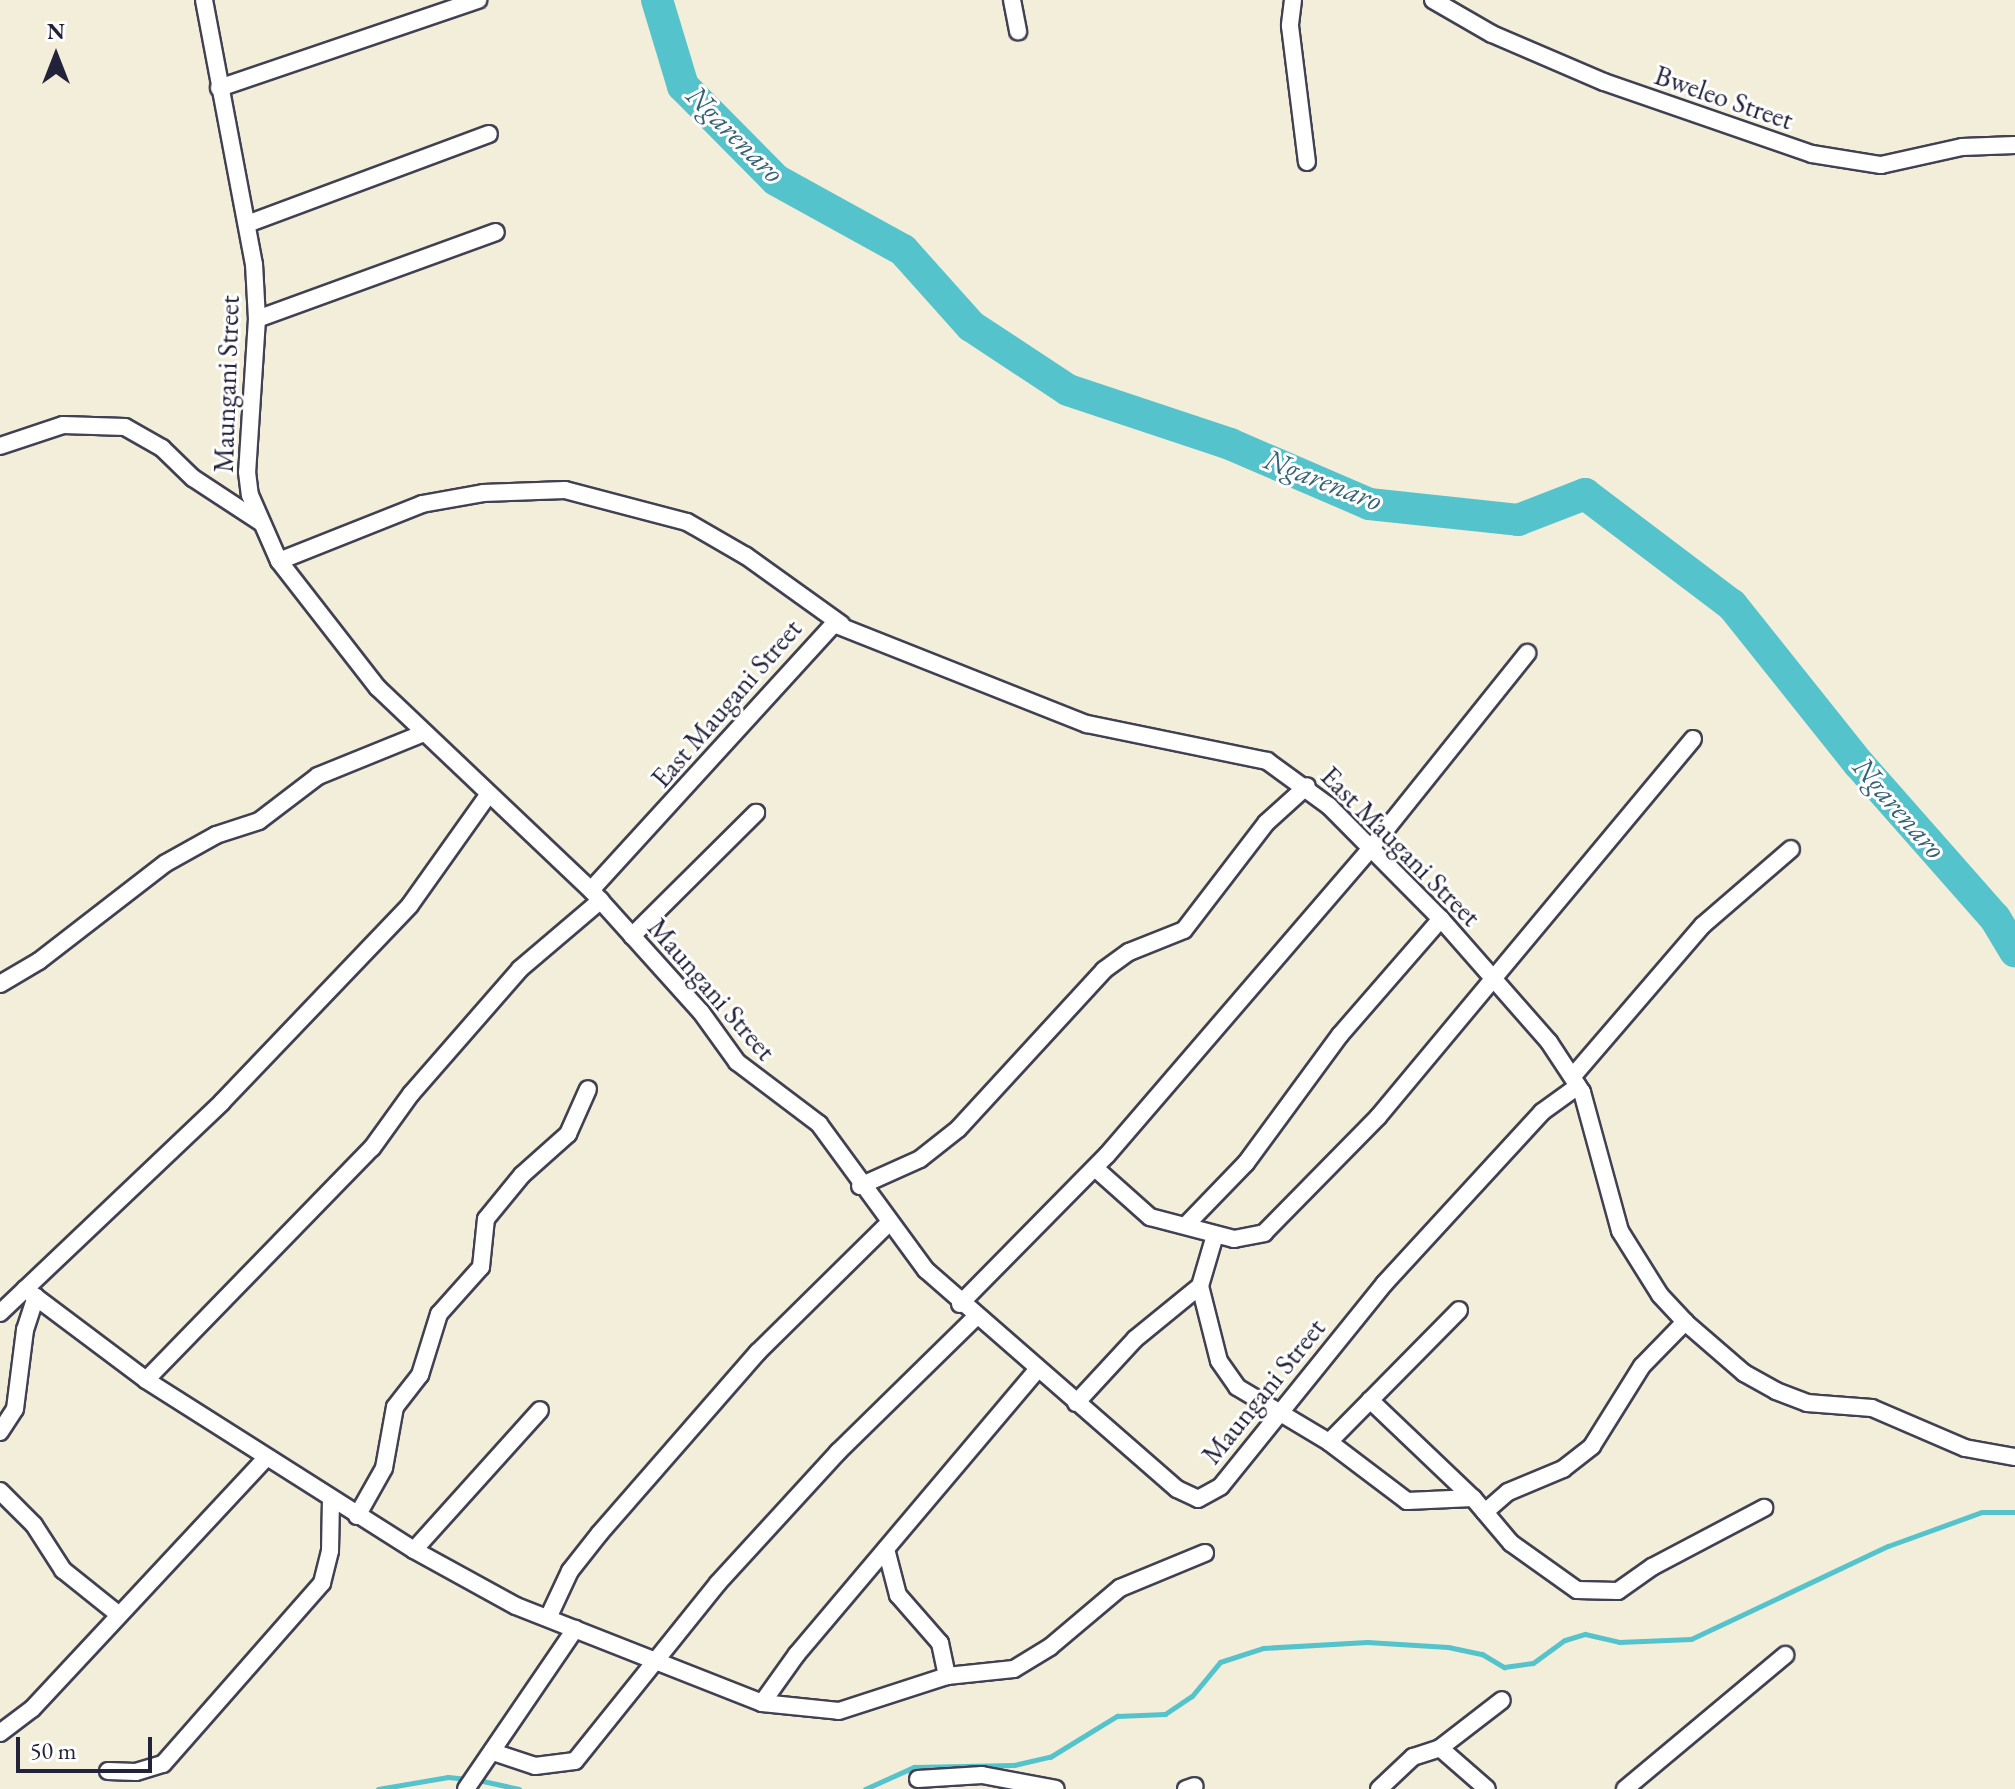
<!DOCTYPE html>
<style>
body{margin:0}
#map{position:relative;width:2015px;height:1789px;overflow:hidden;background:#f2eeda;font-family:"EB Garamond",serif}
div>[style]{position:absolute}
.stream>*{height:5px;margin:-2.5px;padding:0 2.5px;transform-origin:2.5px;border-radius:2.5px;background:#55c3cb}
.river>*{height:32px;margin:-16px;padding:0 16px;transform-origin:16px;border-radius:16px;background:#55c3cb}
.roads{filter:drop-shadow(2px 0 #414153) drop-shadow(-2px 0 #414153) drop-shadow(0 2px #414153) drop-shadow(0 -2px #414153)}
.minor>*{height:16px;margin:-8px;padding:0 8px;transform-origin:8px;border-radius:8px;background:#fff}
span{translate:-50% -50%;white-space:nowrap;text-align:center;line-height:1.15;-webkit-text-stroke:6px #fff;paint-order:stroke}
.street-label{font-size:28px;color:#22223b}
.water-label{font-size:30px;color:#366275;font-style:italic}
.north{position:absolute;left:16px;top:16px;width:80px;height:80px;-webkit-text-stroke:6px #fff;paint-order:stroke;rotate:0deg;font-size:22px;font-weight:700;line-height:32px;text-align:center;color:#22223b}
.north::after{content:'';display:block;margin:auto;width:28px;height:36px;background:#22223b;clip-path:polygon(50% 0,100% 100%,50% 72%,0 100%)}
.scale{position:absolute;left:16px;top:1737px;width:136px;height:36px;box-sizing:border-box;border:4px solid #22223b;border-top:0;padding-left:10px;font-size:24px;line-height:28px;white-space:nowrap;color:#22223b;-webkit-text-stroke:6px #fff;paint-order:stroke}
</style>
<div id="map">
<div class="stream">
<i style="left:478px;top:1780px;width:42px;rotate:12.4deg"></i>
<i style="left:378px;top:1789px;width:71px;rotate:-9.7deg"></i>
<i style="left:448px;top:1777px;width:20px;rotate:6deg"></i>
<i style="left:865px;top:1789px;width:54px;rotate:-24.2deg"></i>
<i style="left:914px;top:1767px;width:100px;rotate:-1.1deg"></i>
<i style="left:1014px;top:1765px;width:37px;rotate:-13deg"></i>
<i style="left:1050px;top:1757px;width:79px;rotate:-31.5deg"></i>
<i style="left:1117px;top:1716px;width:48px;rotate:-2.4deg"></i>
<i style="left:1165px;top:1714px;width:32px;rotate:-34deg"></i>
<i style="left:1192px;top:1696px;width:44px;rotate:-50.5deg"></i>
<i style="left:1220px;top:1662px;width:45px;rotate:-18deg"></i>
<i style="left:1263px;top:1648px;width:104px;rotate:-3.3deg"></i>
<i style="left:1367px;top:1642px;width:81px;rotate:3.5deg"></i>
<i style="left:1448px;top:1647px;width:35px;rotate:12deg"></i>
<i style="left:1482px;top:1654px;width:26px;rotate:31deg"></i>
<i style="left:1504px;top:1667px;width:29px;rotate:-8deg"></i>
<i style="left:1533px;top:1663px;width:39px;rotate:-36deg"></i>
<i style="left:1565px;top:1640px;width:21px;rotate:-17deg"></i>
<i style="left:1585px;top:1634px;width:35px;rotate:13deg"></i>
<i style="left:1619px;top:1642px;width:72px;rotate:-2.4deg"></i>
<i style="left:1691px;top:1639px;width:218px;rotate:-25.3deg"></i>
<i style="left:1888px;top:1546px;width:100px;rotate:-19.9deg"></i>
<i style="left:1982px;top:1512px;width:33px"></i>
</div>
<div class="river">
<i style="left:657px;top:0;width:90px;rotate:73.2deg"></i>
<i style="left:683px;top:86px;width:132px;rotate:45.3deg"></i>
<i style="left:776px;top:180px;width:145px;rotate:28.9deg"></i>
<i style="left:903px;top:250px;width:102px;rotate:48.2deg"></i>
<i style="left:971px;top:326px;width:116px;rotate:33.4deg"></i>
<i style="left:1068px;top:390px;width:171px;rotate:18.4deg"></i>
<i style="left:1230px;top:444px;width:151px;rotate:23.3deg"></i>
<i style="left:1369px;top:504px;width:150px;rotate:6.1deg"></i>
<i style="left:1518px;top:520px;width:72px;rotate:-21.2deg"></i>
<i style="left:1585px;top:494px;width:184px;rotate:37.1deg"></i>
<i style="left:1732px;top:605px;width:203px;rotate:51.4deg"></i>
<i style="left:1859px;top:764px;width:205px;rotate:48.6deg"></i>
<i style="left:1995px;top:918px;width:39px;rotate:59deg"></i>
</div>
<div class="roads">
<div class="minor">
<i style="left:204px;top:0;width:269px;rotate:79.3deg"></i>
<i style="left:254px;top:264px;width:55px;rotate:86.9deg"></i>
<i style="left:257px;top:319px;width:153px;rotate:93.7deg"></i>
<i style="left:247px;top:472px;width:23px;rotate:83deg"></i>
<i style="left:250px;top:495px;width:72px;rotate:66.3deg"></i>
<i style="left:279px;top:561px;width:161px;rotate:52.1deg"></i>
<i style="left:378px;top:688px;width:294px;rotate:43.5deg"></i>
<i style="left:591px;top:890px;width:164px;rotate:48deg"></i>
<i style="left:701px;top:1012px;width:62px;rotate:54.2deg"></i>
<i style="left:737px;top:1062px;width:103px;rotate:37.1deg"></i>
<i style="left:819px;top:1124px;width:181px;rotate:53.8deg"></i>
<i style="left:926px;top:1270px;width:333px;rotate:41.1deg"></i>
<i style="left:1177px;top:1489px;width:23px;rotate:25deg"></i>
<i style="left:1198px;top:1499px;width:26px;rotate:-29deg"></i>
<i style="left:1221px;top:1486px;width:260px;rotate:-51.1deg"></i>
<i style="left:1384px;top:1284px;width:234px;rotate:-47.4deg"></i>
<i style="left:1542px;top:1112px;width:44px;rotate:-35.8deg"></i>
<i style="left:1012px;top:0;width:32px;rotate:79deg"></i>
<i style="left:1293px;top:0;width:26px;rotate:97deg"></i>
<i style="left:1290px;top:26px;width:137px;rotate:82.9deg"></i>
<i style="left:1433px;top:0;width:68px;rotate:30deg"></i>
<i style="left:1492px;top:34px;width:122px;rotate:23.2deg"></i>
<i style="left:1604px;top:82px;width:220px;rotate:19.1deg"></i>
<i style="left:1812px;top:154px;width:70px;rotate:9.1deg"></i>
<i style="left:1881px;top:165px;width:83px;rotate:-12.5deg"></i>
<i style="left:1962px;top:147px;width:53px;rotate:-2.2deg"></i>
<i style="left:219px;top:88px;width:274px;rotate:-18.8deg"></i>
<i style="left:247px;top:224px;width:258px;rotate:-20.4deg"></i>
<i style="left:257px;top:319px;width:254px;rotate:-20deg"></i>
<i style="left:0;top:446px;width:66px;rotate:-18.4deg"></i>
<i style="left:63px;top:425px;width:62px;rotate:1.8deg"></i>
<i style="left:125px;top:427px;width:43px;rotate:29.6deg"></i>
<i style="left:162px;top:448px;width:43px;rotate:44.1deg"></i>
<i style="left:193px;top:478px;width:80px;rotate:33.3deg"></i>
<i style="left:279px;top:561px;width:154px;rotate:-21.7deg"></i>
<i style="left:422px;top:504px;width:62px;rotate:-10.2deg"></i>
<i style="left:483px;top:493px;width:82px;rotate:-2.1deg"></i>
<i style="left:565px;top:490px;width:126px;rotate:14.7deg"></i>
<i style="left:687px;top:522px;width:68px;rotate:30deg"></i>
<i style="left:746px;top:556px;width:117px;rotate:35.6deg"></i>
<i style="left:591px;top:890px;width:360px;rotate:-47.6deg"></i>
<i style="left:834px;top:624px;width:272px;rotate:21.6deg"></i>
<i style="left:1087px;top:724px;width:184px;rotate:11.6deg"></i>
<i style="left:1267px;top:761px;width:77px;rotate:36deg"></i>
<i style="left:1329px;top:806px;width:159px;rotate:45.3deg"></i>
<i style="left:1441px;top:919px;width:164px;rotate:48.7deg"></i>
<i style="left:1549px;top:1042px;width:60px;rotate:56.6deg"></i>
<i style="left:1582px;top:1092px;width:144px;rotate:74.7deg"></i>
<i style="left:1620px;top:1231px;width:75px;rotate:58deg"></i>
<i style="left:1660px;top:1295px;width:37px;rotate:47deg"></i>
<i style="left:1685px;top:1322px;width:78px;rotate:40.8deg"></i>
<i style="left:1744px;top:1373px;width:37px;rotate:29deg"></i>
<i style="left:1776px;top:1391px;width:33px;rotate:21deg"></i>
<i style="left:1807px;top:1403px;width:65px;rotate:4.4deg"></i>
<i style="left:1872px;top:1408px;width:101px;rotate:23.3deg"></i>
<i style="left:1965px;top:1448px;width:51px;rotate:10.2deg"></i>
<i style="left:632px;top:936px;width:175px;rotate:-44.8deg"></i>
<i style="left:0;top:984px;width:45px;rotate:-30.5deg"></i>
<i style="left:39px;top:961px;width:160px;rotate:-37.7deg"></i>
<i style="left:166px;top:863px;width:57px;rotate:-29.2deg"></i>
<i style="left:216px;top:835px;width:45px;rotate:-18deg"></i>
<i style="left:259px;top:821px;width:74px;rotate:-37.3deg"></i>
<i style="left:318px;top:776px;width:114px;rotate:-22.1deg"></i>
<i style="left:1573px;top:1076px;width:199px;rotate:-49.3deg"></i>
<i style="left:1703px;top:925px;width:116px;rotate:-40.8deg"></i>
<i style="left:1095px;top:1168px;width:74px;rotate:41.7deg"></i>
<i style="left:1150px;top:1217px;width:87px;rotate:14.7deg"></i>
<i style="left:1234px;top:1239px;width:31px;rotate:-11deg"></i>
<i style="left:1264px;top:1233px;width:163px;rotate:-45.5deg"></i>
<i style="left:1378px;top:1117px;width:492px;rotate:-50.2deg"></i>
<i style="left:860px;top:1186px;width:66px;rotate:-24.2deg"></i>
<i style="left:920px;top:1159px;width:48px;rotate:-38.3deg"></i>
<i style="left:958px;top:1129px;width:216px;rotate:-47.4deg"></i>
<i style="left:1104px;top:970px;width:31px;rotate:-36deg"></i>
<i style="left:1129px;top:952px;width:59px;rotate:-21.8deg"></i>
<i style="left:1184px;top:930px;width:135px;rotate:-52.5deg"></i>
<i style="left:1266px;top:823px;width:55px;rotate:-42.1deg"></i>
<i style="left:1187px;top:1224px;width:85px;rotate:-46deg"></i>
<i style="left:1246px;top:1163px;width:159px;rotate:-53.7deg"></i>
<i style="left:1340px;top:1035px;width:154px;rotate:-49deg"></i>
<i style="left:1200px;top:1286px;width:77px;rotate:75.8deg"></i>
<i style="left:1219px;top:1361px;width:32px;rotate:55deg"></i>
<i style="left:1237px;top:1387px;width:107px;rotate:30.9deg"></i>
<i style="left:1329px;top:1442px;width:98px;rotate:37.1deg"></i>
<i style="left:1407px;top:1501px;width:66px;rotate:-2.6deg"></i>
<i style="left:25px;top:1289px;width:151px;rotate:36.9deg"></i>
<i style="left:146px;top:1380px;width:317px;rotate:32.4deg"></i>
<i style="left:414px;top:1550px;width:116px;rotate:28.8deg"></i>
<i style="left:516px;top:1606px;width:264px;rotate:21.5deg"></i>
<i style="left:762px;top:1703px;width:77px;rotate:5.9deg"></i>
<i style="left:839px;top:1711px;width:114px;rotate:-18deg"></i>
<i style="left:947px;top:1676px;width:67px;rotate:-6deg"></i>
<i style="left:1014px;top:1669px;width:42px;rotate:-31.4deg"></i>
<i style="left:1050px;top:1647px;width:92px;rotate:-40.1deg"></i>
<i style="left:1120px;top:1588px;width:92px;rotate:-22.4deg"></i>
<i style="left:960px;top:1304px;width:209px;rotate:-45.4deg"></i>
<i style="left:1107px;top:1155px;width:405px;rotate:-49.3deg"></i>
<i style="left:1371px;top:848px;width:250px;rotate:-51.3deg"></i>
<i style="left:0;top:1313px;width:306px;rotate:-43.5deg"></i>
<i style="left:222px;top:1102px;width:272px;rotate:-46.3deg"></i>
<i style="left:410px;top:905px;width:136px;rotate:-54.6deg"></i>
<i style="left:146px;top:1380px;width:324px;rotate:-45.8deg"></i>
<i style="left:372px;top:1148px;width:67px;rotate:-54.2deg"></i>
<i style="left:411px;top:1094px;width:166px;rotate:-48.9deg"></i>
<i style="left:520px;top:969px;width:106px;rotate:-40.4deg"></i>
<i style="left:1370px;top:1400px;width:142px;rotate:43.6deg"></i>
<i style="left:1473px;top:1498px;width:59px;rotate:49.8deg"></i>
<i style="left:1511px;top:1543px;width:81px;rotate:35.5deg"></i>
<i style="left:1577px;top:1590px;width:41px;rotate:1.4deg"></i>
<i style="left:1618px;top:1591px;width:42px;rotate:-35.2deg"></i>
<i style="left:1652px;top:1567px;width:127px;rotate:-27.8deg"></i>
<i style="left:1076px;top:1403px;width:87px;rotate:-47.3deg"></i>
<i style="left:1135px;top:1339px;width:84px;rotate:-39.2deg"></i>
<i style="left:1200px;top:1286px;width:53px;rotate:-73.6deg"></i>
<i style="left:0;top:1432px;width:27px;rotate:-57deg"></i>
<i style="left:15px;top:1409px;width:80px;rotate:-82.8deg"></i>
<i style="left:25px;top:1330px;width:35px;rotate:-72deg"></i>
<i style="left:1329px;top:1442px;width:185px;rotate:-45.4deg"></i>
<i style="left:0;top:1491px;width:48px;rotate:45deg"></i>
<i style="left:34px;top:1525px;width:54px;rotate:57.2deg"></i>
<i style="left:63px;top:1570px;width:70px;rotate:38.7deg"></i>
<i style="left:1485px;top:1512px;width:30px;rotate:-41deg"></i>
<i style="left:1508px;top:1492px;width:60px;rotate:-22.7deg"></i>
<i style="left:1563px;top:1469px;width:37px;rotate:-38deg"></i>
<i style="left:1592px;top:1446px;width:94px;rotate:-58deg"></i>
<i style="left:1642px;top:1366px;width:62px;rotate:-45.7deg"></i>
<i style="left:357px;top:1516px;width:55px;rotate:-60.6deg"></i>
<i style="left:384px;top:1468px;width:62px;rotate:-79.8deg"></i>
<i style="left:395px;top:1407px;width:41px;rotate:-52deg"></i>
<i style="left:420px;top:1375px;width:64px;rotate:-72.7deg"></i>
<i style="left:439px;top:1314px;width:63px;rotate:-48.2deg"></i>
<i style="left:481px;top:1267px;width:48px;rotate:-84.1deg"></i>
<i style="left:486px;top:1219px;width:57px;rotate:-50.7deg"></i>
<i style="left:522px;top:1175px;width:62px;rotate:-41.7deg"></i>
<i style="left:568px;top:1134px;width:49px;rotate:-66deg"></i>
<i style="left:886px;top:1549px;width:48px;rotate:75.4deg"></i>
<i style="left:898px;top:1595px;width:64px;rotate:48.8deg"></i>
<i style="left:940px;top:1643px;width:34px;rotate:78deg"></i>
<i style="left:414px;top:1550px;width:188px;rotate:-48deg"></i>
<i style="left:548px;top:1618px;width:52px;rotate:-64.9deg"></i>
<i style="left:570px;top:1571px;width:48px;rotate:-51.7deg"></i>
<i style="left:600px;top:1533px;width:240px;rotate:-48.9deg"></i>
<i style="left:758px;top:1352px;width:182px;rotate:-44.6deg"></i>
<i style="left:762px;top:1703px;width:60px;rotate:-54.5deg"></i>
<i style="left:797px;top:1654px;width:372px;rotate:-49.8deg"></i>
<i style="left:0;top:1733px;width:40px;rotate:-37deg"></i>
<i style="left:32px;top:1709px;width:343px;rotate:-47deg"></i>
<i style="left:1440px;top:1748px;width:78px;rotate:-37.7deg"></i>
<i style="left:493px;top:1752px;width:44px;rotate:18.4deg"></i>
<i style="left:535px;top:1766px;width:40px;rotate:-7.1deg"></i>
<i style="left:575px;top:1761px;width:228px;rotate:-51.2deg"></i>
<i style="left:718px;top:1583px;width:178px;rotate:-47.5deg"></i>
<i style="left:838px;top:1452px;width:192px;rotate:-44.4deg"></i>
<i style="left:108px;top:1771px;width:28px;rotate:2deg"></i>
<i style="left:136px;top:1772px;width:28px;rotate:-17deg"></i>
<i style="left:163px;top:1764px;width:241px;rotate:-48.7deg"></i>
<i style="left:322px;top:1583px;width:33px;rotate:-76deg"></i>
<i style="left:330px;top:1551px;width:51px;rotate:-88.9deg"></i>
<i style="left:918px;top:1779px;width:64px;rotate:-3.6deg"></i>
<i style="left:982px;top:1775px;width:75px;rotate:10.7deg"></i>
<i style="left:466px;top:1789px;width:194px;rotate:-55.7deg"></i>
<i style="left:1186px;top:1789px;width:9px;rotate:-18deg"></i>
<i style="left:1379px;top:1789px;width:47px;rotate:-43.3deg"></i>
<i style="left:1413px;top:1757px;width:28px;rotate:-18deg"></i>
<i style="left:1440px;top:1748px;width:62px;rotate:41.1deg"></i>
<i style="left:1625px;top:1789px;width:209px;rotate:-39.9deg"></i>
</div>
</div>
<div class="street-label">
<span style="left:1724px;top:97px;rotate:19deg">Bweleo Street</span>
<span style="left:226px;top:384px;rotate:-88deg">Maungani Street</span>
<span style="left:726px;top:703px;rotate:-49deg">East Maugani Street</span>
<span style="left:1401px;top:846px;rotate:45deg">East Maugani Street</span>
<span style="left:712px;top:989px;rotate:49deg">Maungani Street</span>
<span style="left:1263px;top:1391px;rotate:-51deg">Maungani Street</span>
</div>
<div class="water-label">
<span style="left:735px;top:134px;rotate:45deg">Ngarenaro</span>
<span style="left:1323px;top:480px;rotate:21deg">Ngarenaro</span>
<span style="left:1899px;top:808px;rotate:49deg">Ngarenaro</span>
</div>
<div class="north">N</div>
<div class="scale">50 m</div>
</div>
